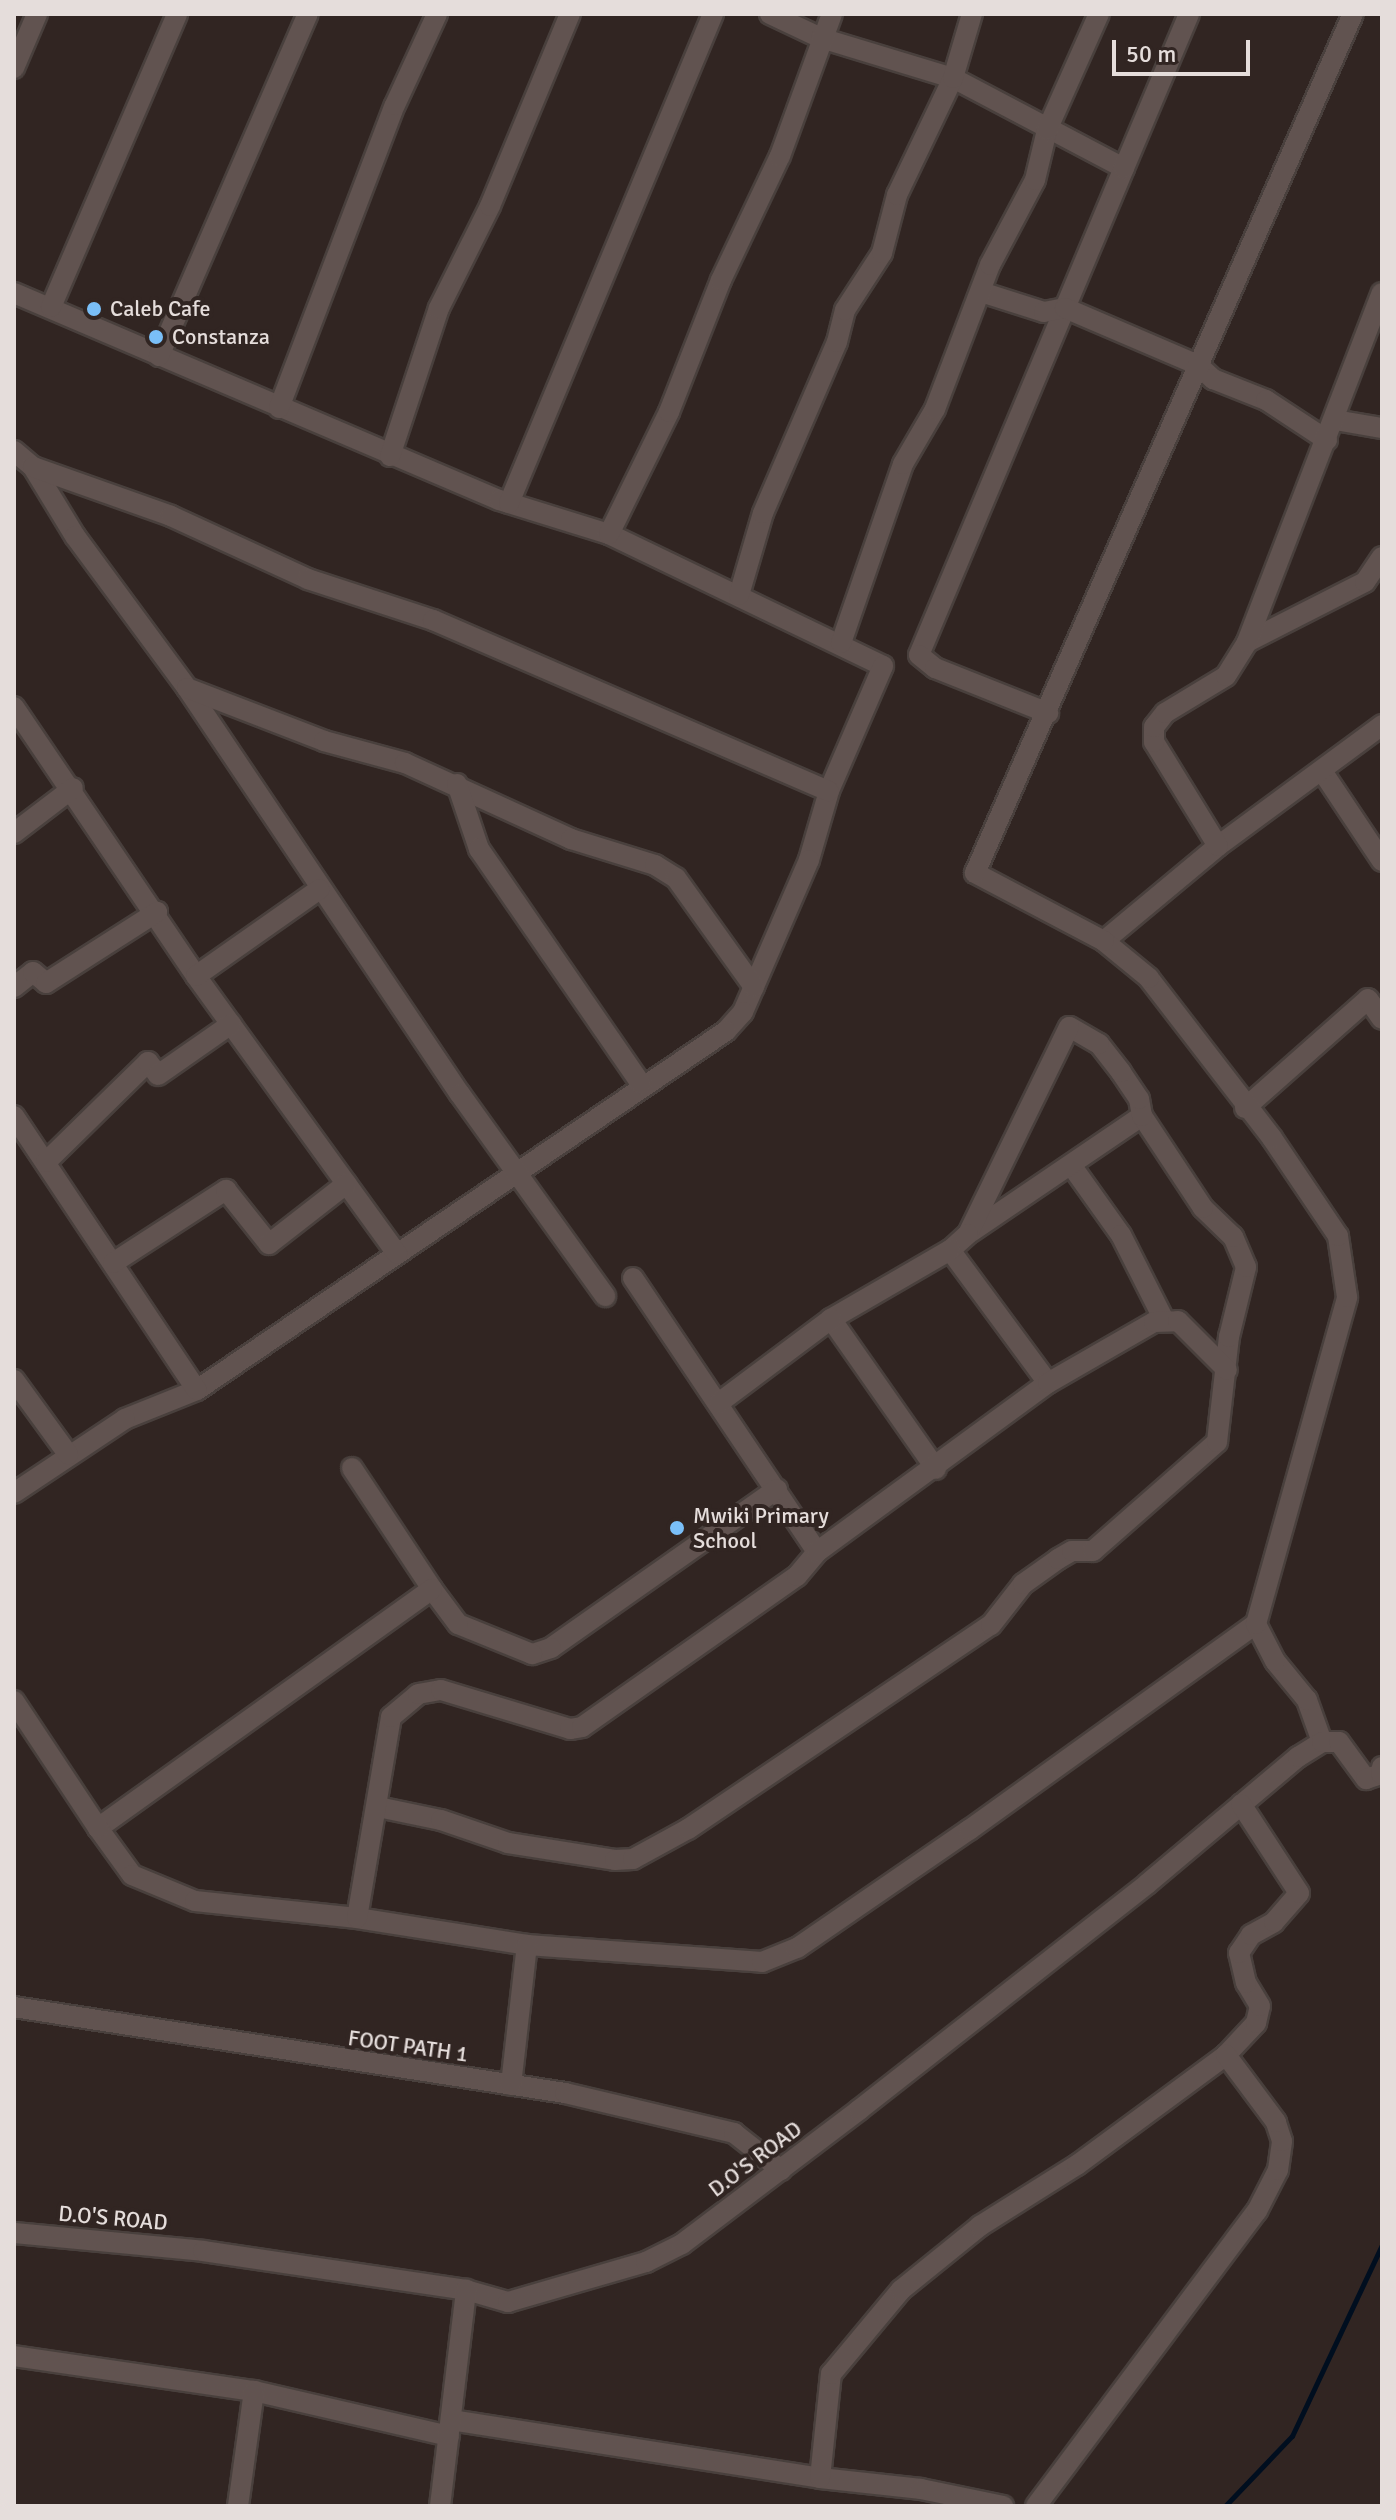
<!DOCTYPE html>
<style>
body{margin:0}
#map{position:relative;width:1396px;height:2520px;overflow:hidden;background:#312522;font-family:Signika,sans-serif}
div>[style]{position:absolute}
.stream>*{height:5px;margin:-2.5px;padding:0 2.5px;transform-origin:2.5px;border-radius:2.5px;background:#000e1f}
.roads{filter:drop-shadow(2px 0 #49403d) drop-shadow(-2px 0 #49403d) drop-shadow(0 2px #49403d) drop-shadow(0 -2px #49403d)}
.minor>*{height:20px;margin:-10px;padding:0 10px;transform-origin:10px;border-radius:10px;background:#615350}
.dots>*{width:22px;height:22px;translate:-50% -50%;box-sizing:border-box;border:4px solid #312522;border-radius:50%}
span{translate:-50% -50%;white-space:nowrap;text-align:center;line-height:1.15;-webkit-text-stroke:8px #312522;paint-order:stroke}
.poi-label{font-size:22px;color:#e5dddb}
.left{translate:0 -50%;text-align:left}
.street-label{font-size:22px;color:#e5dddb}
.frame{position:absolute;inset:0;border:16px solid #e5dddb;pointer-events:none}
.scale{position:absolute;left:1112px;top:40px;width:138px;height:36px;box-sizing:border-box;border:4px solid #e5dddb;border-top:0;padding-left:10px;font-size:24px;line-height:28px;white-space:nowrap;color:#e5dddb;-webkit-text-stroke:6px #312522;paint-order:stroke}
</style>
<div id="map">
<div class="stream">
<i style="left:1225px;top:2506px;width:97px;rotate:-46.3deg"></i>
<i style="left:1292px;top:2436px;width:211px;rotate:-64.8deg"></i>
</div>
<div class="roads">
<div class="minor">
<i style="left:770px;top:14px;width:56px;rotate:25.2deg"></i>
<i style="left:821px;top:38px;width:138px;rotate:16.9deg"></i>
<i style="left:953px;top:78px;width:193px;rotate:27.8deg"></i>
<i style="left:1124px;top:168px;width:528px;rotate:112.83deg"></i>
<i style="left:919px;top:655px;width:21px;rotate:39deg"></i>
<i style="left:935px;top:668px;width:122px;rotate:21.7deg"></i>
<i style="left:14px;top:68px;width:59px;rotate:-66.9deg"></i>
<i style="left:1124px;top:168px;width:167px;rotate:-67.1deg"></i>
<i style="left:981px;top:292px;width:66px;rotate:17.6deg"></i>
<i style="left:1044px;top:312px;width:21px;rotate:-11deg"></i>
<i style="left:1065px;top:308px;width:145px;rotate:23.2deg"></i>
<i style="left:1198px;top:365px;width:21px;rotate:43deg"></i>
<i style="left:1213px;top:379px;width:57px;rotate:21.6deg"></i>
<i style="left:1266px;top:400px;width:73px;rotate:33.3deg"></i>
<i style="left:14px;top:293px;width:527px;rotate:23.11deg"></i>
<i style="left:499px;top:500px;width:115px;rotate:17.2deg"></i>
<i style="left:609px;top:534px;width:304px;rotate:25.7deg"></i>
<i style="left:883px;top:666px;width:136px;rotate:113.4deg"></i>
<i style="left:829px;top:791px;width:72px;rotate:106.2deg"></i>
<i style="left:809px;top:860px;width:166px;rotate:113.5deg"></i>
<i style="left:743px;top:1012px;width:25px;rotate:132deg"></i>
<i style="left:726px;top:1031px;width:639px;rotate:145.84deg"></i>
<i style="left:197px;top:1390px;width:78px;rotate:158.1deg"></i>
<i style="left:125px;top:1419px;width:133px;rotate:146.3deg"></i>
<i style="left:51px;top:307px;width:319px;rotate:-66.7deg"></i>
<i style="left:159px;top:356px;width:373px;rotate:-66.5deg"></i>
<i style="left:279px;top:408px;width:324px;rotate:-69.1deg"></i>
<i style="left:395px;top:105px;width:100px;rotate:-65.2deg"></i>
<i style="left:1335px;top:420px;width:48px;rotate:9.7deg"></i>
<i style="left:14px;top:451px;width:25px;rotate:40deg"></i>
<i style="left:33px;top:467px;width:81px;rotate:58.7deg"></i>
<i style="left:75px;top:536px;width:189px;rotate:53.6deg"></i>
<i style="left:187px;top:688px;width:489px;rotate:56.1deg"></i>
<i style="left:460px;top:1094px;width:249px;rotate:54.3deg"></i>
<i style="left:390px;top:456px;width:156px;rotate:-71.7deg"></i>
<i style="left:439px;top:308px;width:114px;rotate:-63.4deg"></i>
<i style="left:490px;top:206px;width:208px;rotate:-67.4deg"></i>
<i style="left:33px;top:467px;width:146px;rotate:19.5deg"></i>
<i style="left:171px;top:516px;width:151px;rotate:24.7deg"></i>
<i style="left:308px;top:579px;width:132px;rotate:18.2deg"></i>
<i style="left:433px;top:620px;width:431px;rotate:23.4deg"></i>
<i style="left:509px;top:503px;width:530px;rotate:-67.36deg"></i>
<i style="left:609px;top:534px;width:136px;rotate:-63.8deg"></i>
<i style="left:669px;top:412px;width:142px;rotate:-68.5deg"></i>
<i style="left:721px;top:280px;width:137px;rotate:-64.6deg"></i>
<i style="left:780px;top:156px;width:151px;rotate:-69.9deg"></i>
<i style="left:739px;top:595px;width:85px;rotate:-73.7deg"></i>
<i style="left:763px;top:513px;width:186px;rotate:-66.6deg"></i>
<i style="left:837px;top:342px;width:33px;rotate:-76deg"></i>
<i style="left:845px;top:310px;width:68px;rotate:-57deg"></i>
<i style="left:882px;top:253px;width:60px;rotate:-75.5deg"></i>
<i style="left:897px;top:195px;width:130px;rotate:-64.4deg"></i>
<i style="left:953px;top:78px;width:67px;rotate:-73.5deg"></i>
<i style="left:1247px;top:642px;width:132px;rotate:-27deg"></i>
<i style="left:1365px;top:582px;width:30px;rotate:-56deg"></i>
<i style="left:841px;top:643px;width:189px;rotate:-70.9deg"></i>
<i style="left:903px;top:464px;width:64px;rotate:-59.8deg"></i>
<i style="left:935px;top:409px;width:154px;rotate:-69.1deg"></i>
<i style="left:990px;top:265px;width:96px;rotate:-62.1deg"></i>
<i style="left:1035px;top:180px;width:51px;rotate:-76.5deg"></i>
<i style="left:1047px;top:130px;width:127px;rotate:-65.9deg"></i>
<i style="left:187px;top:688px;width:147px;rotate:21.1deg"></i>
<i style="left:324px;top:741px;width:84px;rotate:15.2deg"></i>
<i style="left:405px;top:763px;width:183px;rotate:24.6deg"></i>
<i style="left:571px;top:839px;width:88px;rotate:17.2deg"></i>
<i style="left:655px;top:865px;width:25px;rotate:32deg"></i>
<i style="left:676px;top:878px;width:134px;rotate:54.4deg"></i>
<i style="left:14px;top:707px;width:325px;rotate:55.9deg"></i>
<i style="left:196px;top:976px;width:343px;rotate:54.1deg"></i>
<i style="left:1322px;top:771px;width:108px;rotate:56.3deg"></i>
<i style="left:457px;top:784px;width:69px;rotate:71.3deg"></i>
<i style="left:479px;top:849px;width:285px;rotate:55.4deg"></i>
<i style="left:14px;top:833px;width:74px;rotate:-37.3deg"></i>
<i style="left:1218px;top:846px;width:204px;rotate:-36.4deg"></i>
<i style="left:1104px;top:941px;width:148px;rotate:-39.8deg"></i>
<i style="left:1218px;top:846px;width:122px;rotate:-121.6deg"></i>
<i style="left:1154px;top:742px;width:15px;rotate:-90deg"></i>
<i style="left:1154px;top:727px;width:18px;rotate:-52deg"></i>
<i style="left:1165px;top:713px;width:71px;rotate:-31.2deg"></i>
<i style="left:1226px;top:676px;width:40px;rotate:-58deg"></i>
<i style="left:1247px;top:642px;width:374px;rotate:-68.9deg"></i>
<i style="left:196px;top:976px;width:151px;rotate:-35.1deg"></i>
<i style="left:14px;top:987px;width:24px;rotate:-38deg"></i>
<i style="left:33px;top:972px;width:17px;rotate:40deg"></i>
<i style="left:46px;top:983px;width:132px;rotate:-32.6deg"></i>
<i style="left:1245px;top:1108px;width:164px;rotate:-41.5deg"></i>
<i style="left:1368px;top:999px;width:24px;rotate:55deg"></i>
<i style="left:14px;top:1116px;width:329px;rotate:56.3deg"></i>
<i style="left:46px;top:1162px;width:143px;rotate:-44.4deg"></i>
<i style="left:148px;top:1062px;width:16px;rotate:52deg"></i>
<i style="left:158px;top:1075px;width:89px;rotate:-34.9deg"></i>
<i style="left:1071px;top:1165px;width:86px;rotate:54.5deg"></i>
<i style="left:1121px;top:1235px;width:95px;rotate:63.2deg"></i>
<i style="left:971px;top:1232px;width:207px;rotate:-34.2deg"></i>
<i style="left:950px;top:1250px;width:165px;rotate:53.6deg"></i>
<i style="left:113px;top:1263px;width:135px;rotate:-32.9deg"></i>
<i style="left:226px;top:1190px;width:69px;rotate:51.5deg"></i>
<i style="left:269px;top:1244px;width:98px;rotate:-37.9deg"></i>
<i style="left:633px;top:1278px;width:330px;rotate:56.1deg"></i>
<i style="left:831px;top:1319px;width:183px;rotate:55deg"></i>
<i style="left:14px;top:1380px;width:92px;rotate:53.9deg"></i>
<i style="left:352px;top:1468px;width:145px;rotate:56.5deg"></i>
<i style="left:777px;top:1489px;width:276px;rotate:144.9deg"></i>
<i style="left:551px;top:1648px;width:20px;rotate:162deg"></i>
<i style="left:532px;top:1654px;width:80px;rotate:-157.9deg"></i>
<i style="left:458px;top:1624px;width:44px;rotate:-126.6deg"></i>
<i style="left:432px;top:1589px;width:411px;rotate:144.4deg"></i>
<i style="left:98px;top:1828px;width:58px;rotate:54.1deg"></i>
<i style="left:132px;top:1875px;width:68px;rotate:22.4deg"></i>
<i style="left:195px;top:1901px;width:163px;rotate:6deg"></i>
<i style="left:357px;top:1918px;width:172px;rotate:9deg"></i>
<i style="left:527px;top:1945px;width:236px;rotate:4.1deg"></i>
<i style="left:762px;top:1962px;width:38px;rotate:-22deg"></i>
<i style="left:797px;top:1948px;width:209px;rotate:-34.5deg"></i>
<i style="left:969px;top:1830px;width:353px;rotate:-35.7deg"></i>
<i style="left:14px;top:1701px;width:152px;rotate:56.5deg"></i>
<i style="left:1322px;top:1742px;width:45px;rotate:-109.7deg"></i>
<i style="left:1307px;top:1700px;width:50px;rotate:-129.4deg"></i>
<i style="left:1275px;top:1661px;width:42px;rotate:-117.2deg"></i>
<i style="left:1256px;top:1624px;width:339px;rotate:-74.4deg"></i>
<i style="left:1347px;top:1297px;width:62px;rotate:-98.4deg"></i>
<i style="left:1338px;top:1236px;width:118px;rotate:-124deg"></i>
<i style="left:1272px;top:1138px;width:202px;rotate:-127.6deg"></i>
<i style="left:1149px;top:978px;width:58px;rotate:-140.6deg"></i>
<i style="left:1104px;top:941px;width:146px;rotate:-152.2deg"></i>
<i style="left:975px;top:873px;width:938px;rotate:-66.25deg"></i>
<i style="left:378px;top:1807px;width:64px;rotate:11.7deg"></i>
<i style="left:441px;top:1820px;width:71px;rotate:18.9deg"></i>
<i style="left:508px;top:1843px;width:108px;rotate:9deg"></i>
<i style="left:615px;top:1860px;width:18px;rotate:-3deg"></i>
<i style="left:633px;top:1859px;width:63px;rotate:-28.6deg"></i>
<i style="left:688px;top:1829px;width:365px;rotate:-34deg"></i>
<i style="left:991px;top:1625px;width:52px;rotate:-52deg"></i>
<i style="left:1023px;top:1584px;width:43px;rotate:-35.5deg"></i>
<i style="left:1058px;top:1559px;width:16px;rotate:-30deg"></i>
<i style="left:1072px;top:1551px;width:21px"></i>
<i style="left:1093px;top:1551px;width:165px;rotate:-41.3deg"></i>
<i style="left:1217px;top:1442px;width:106px;rotate:-83.5deg"></i>
<i style="left:1229px;top:1337px;width:72px;rotate:-76.3deg"></i>
<i style="left:1246px;top:1267px;width:33px;rotate:-113deg"></i>
<i style="left:1233px;top:1237px;width:42px;rotate:-136deg"></i>
<i style="left:1203px;top:1208px;width:110px;rotate:-123.5deg"></i>
<i style="left:1142px;top:1116px;width:17px;rotate:-100deg"></i>
<i style="left:1139px;top:1099px;width:32px;rotate:-124deg"></i>
<i style="left:1121px;top:1072px;width:36px;rotate:-128deg"></i>
<i style="left:1099px;top:1044px;width:34px;rotate:-150deg"></i>
<i style="left:1069px;top:1027px;width:230px;rotate:116deg"></i>
<i style="left:968px;top:1234px;width:24px;rotate:138deg"></i>
<i style="left:950px;top:1250px;width:138px;rotate:149.9deg"></i>
<i style="left:831px;top:1319px;width:139px;rotate:143.2deg"></i>
<i style="left:357px;top:1918px;width:204px;rotate:-80.4deg"></i>
<i style="left:391px;top:1717px;width:35px;rotate:-40deg"></i>
<i style="left:418px;top:1694px;width:23px;rotate:-10deg"></i>
<i style="left:441px;top:1690px;width:135px;rotate:16.8deg"></i>
<i style="left:570px;top:1729px;width:12px;rotate:-9deg"></i>
<i style="left:582px;top:1727px;width:263px;rotate:-35.1deg"></i>
<i style="left:797px;top:1576px;width:31px;rotate:-50deg"></i>
<i style="left:817px;top:1552px;width:286px;rotate:-36.2deg"></i>
<i style="left:1048px;top:1383px;width:122px;rotate:-29.9deg"></i>
<i style="left:1154px;top:1322px;width:24px;rotate:-2deg"></i>
<i style="left:1178px;top:1321px;width:69px;rotate:45deg"></i>
<i style="left:14px;top:2007px;width:558px;rotate:8.87deg"></i>
<i style="left:565px;top:2093px;width:174px;rotate:13.3deg"></i>
<i style="left:734px;top:2133px;width:60px;rotate:38.2deg"></i>
<i style="left:511px;top:2085px;width:141px;rotate:-83.5deg"></i>
<i style="left:14px;top:2233px;width:190px;rotate:5.4deg"></i>
<i style="left:203px;top:2251px;width:266px;rotate:8.4deg"></i>
<i style="left:466px;top:2290px;width:44px;rotate:15.9deg"></i>
<i style="left:508px;top:2302px;width:144px;rotate:-16.2deg"></i>
<i style="left:646px;top:2262px;width:40px;rotate:-26.6deg"></i>
<i style="left:682px;top:2244px;width:222px;rotate:-37.1deg"></i>
<i style="left:859px;top:2110px;width:366px;rotate:-38.1deg"></i>
<i style="left:1147px;top:1884px;width:197px;rotate:-40.1deg"></i>
<i style="left:1298px;top:1757px;width:28px;rotate:-32deg"></i>
<i style="left:1322px;top:1742px;width:17px"></i>
<i style="left:1339px;top:1742px;width:46px;rotate:53.9deg"></i>
<i style="left:1366px;top:1779px;width:16px;rotate:-18deg"></i>
<i style="left:1381px;top:1774px;width:7px;rotate:-82deg"></i>
<i style="left:14px;top:2356px;width:243px;rotate:8.3deg"></i>
<i style="left:254px;top:2391px;width:200px;rotate:13deg"></i>
<i style="left:451px;top:2420px;width:374px;rotate:8.9deg"></i>
<i style="left:820px;top:2478px;width:102px;rotate:6.2deg"></i>
<i style="left:921px;top:2489px;width:84px;rotate:11.7deg"></i>
<i style="left:820px;top:2478px;width:105px;rotate:-84deg"></i>
<i style="left:831px;top:2374px;width:109px;rotate:-50.2deg"></i>
<i style="left:901px;top:2290px;width:102px;rotate:-39deg"></i>
<i style="left:980px;top:2226px;width:115px;rotate:-32.2deg"></i>
<i style="left:1077px;top:2165px;width:185px;rotate:-36.4deg"></i>
<i style="left:1226px;top:2055px;width:44px;rotate:-46.8deg"></i>
<i style="left:1256px;top:2023px;width:17px;rotate:-77deg"></i>
<i style="left:1260px;top:2006px;width:27px;rotate:-121deg"></i>
<i style="left:1246px;top:1983px;width:31px;rotate:-103deg"></i>
<i style="left:1239px;top:1953px;width:22px;rotate:-56deg"></i>
<i style="left:1251px;top:1935px;width:26px;rotate:-29deg"></i>
<i style="left:1274px;top:1922px;width:38px;rotate:-49deg"></i>
<i style="left:1299px;top:1893px;width:106px;rotate:-123.1deg"></i>
<i style="left:238px;top:2506px;width:116px;rotate:-82.1deg"></i>
<i style="left:440px;top:2506px;width:218px;rotate:-83.1deg"></i>
<i style="left:1036px;top:2506px;width:369px;rotate:-53.2deg"></i>
<i style="left:1257px;top:2211px;width:46px;rotate:-62.9deg"></i>
<i style="left:1278px;top:2170px;width:29px;rotate:-82deg"></i>
<i style="left:1282px;top:2141px;width:20px;rotate:-108deg"></i>
<i style="left:1276px;top:2122px;width:84px;rotate:-126.7deg"></i>
</div>
</div>
<div class="dots">
<i style="left:94px;top:309px;background:#7abff8"></i>
<i style="left:156px;top:337px;background:#7abff8"></i>
<i style="left:677px;top:1528px;background:#7abff8"></i>
</div>
<div class="poi-label">
<span class="left" style="left:110px;top:309px">Caleb Cafe</span>
<span class="left" style="left:172px;top:337px">Constanza</span>
<span class="left" style="left:693px;top:1528px">Mwiki Primary<br>School</span>
</div>
<div class="street-label">
<span style="left:408px;top:2046px;rotate:8deg">FOOT PATH 1</span>
<span style="left:755px;top:2159px;rotate:-37deg">D.O'S ROAD</span>
<span style="left:113px;top:2218px;rotate:5deg">D.O'S ROAD</span>
</div>
<div class="frame"></div>
<div class="scale">50 m</div>
</div>
